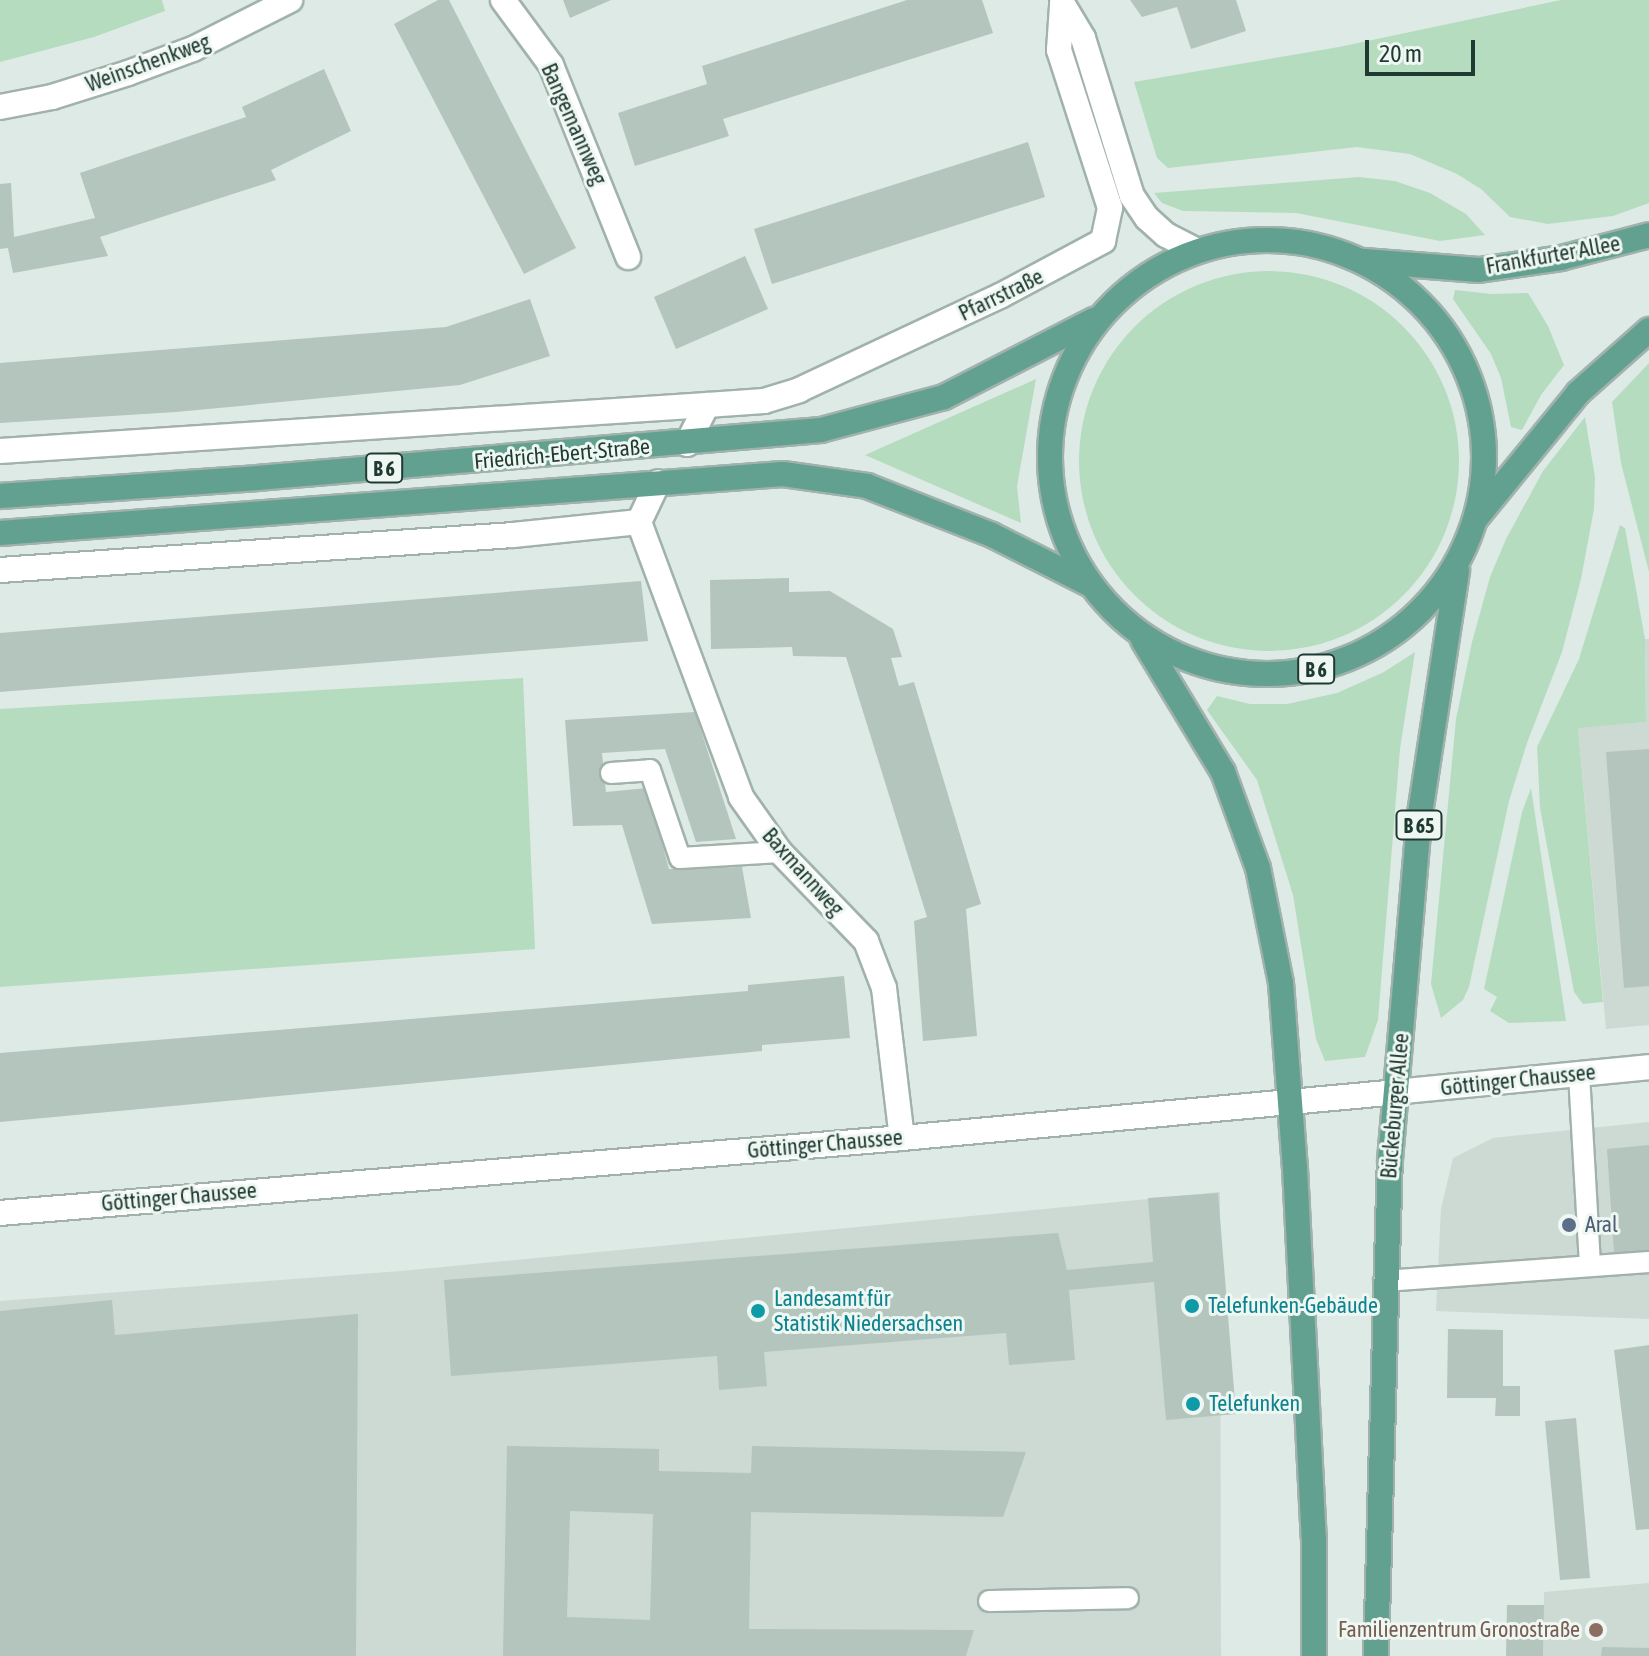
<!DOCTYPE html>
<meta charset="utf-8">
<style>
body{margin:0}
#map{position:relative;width:1649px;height:1656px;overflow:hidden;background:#deeae5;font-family:"Asap Condensed",sans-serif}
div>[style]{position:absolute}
.built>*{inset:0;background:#ccdad3}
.green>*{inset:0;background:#b6dcbf}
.round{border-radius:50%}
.building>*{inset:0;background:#b4c5bd}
.roads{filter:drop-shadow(2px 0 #a1b2ac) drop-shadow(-2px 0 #a1b2ac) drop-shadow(0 2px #a1b2ac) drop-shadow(0 -2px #a1b2ac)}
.lane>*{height:20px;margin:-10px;padding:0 10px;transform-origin:10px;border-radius:10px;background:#fff}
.street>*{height:24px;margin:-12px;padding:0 12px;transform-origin:12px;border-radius:12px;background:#fff}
.secondary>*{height:24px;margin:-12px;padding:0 12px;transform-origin:12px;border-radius:12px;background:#fff}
.primary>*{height:24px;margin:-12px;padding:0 12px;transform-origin:12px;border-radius:12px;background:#62a18f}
.primary>.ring{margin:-12px;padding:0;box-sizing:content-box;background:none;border:24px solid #62a18f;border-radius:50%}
.dots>*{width:22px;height:22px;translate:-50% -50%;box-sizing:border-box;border:4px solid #eff7f2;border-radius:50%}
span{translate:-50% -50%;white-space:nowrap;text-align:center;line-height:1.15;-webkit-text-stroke:6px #eff7f2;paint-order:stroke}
.shield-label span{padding:2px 6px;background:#eff7f2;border:2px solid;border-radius:6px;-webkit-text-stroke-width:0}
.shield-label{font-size:20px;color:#1f3a32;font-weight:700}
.street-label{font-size:22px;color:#1f3a32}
.service-label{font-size:22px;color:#4e5e75}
.left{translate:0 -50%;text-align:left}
.culture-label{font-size:22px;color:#0d838f}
.education-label{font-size:22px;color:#785e54}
.right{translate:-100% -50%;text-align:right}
.scale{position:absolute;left:1365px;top:40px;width:110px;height:36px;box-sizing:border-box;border:4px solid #1f3a32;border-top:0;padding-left:10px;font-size:24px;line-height:28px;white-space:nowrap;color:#1f3a32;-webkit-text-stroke:6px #eff7f2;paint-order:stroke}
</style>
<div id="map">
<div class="built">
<i style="clip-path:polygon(1645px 639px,1649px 639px,1649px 1025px,1606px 1029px,1578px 727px,1646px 722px)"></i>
<i style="clip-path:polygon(1649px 1122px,1649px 1319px,1436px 1311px,1441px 1209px,1453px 1158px,1493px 1138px)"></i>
<i style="clip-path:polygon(1220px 1192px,1221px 1656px,0 1656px,0 1301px,401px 1271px)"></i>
<i style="clip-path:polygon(1649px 1583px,1649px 1656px,1543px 1656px,1544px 1592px)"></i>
</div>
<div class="green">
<i style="clip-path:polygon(0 0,162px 0,165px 11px,94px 37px,0 62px)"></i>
<i style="clip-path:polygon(1561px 0,1649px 0,1649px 203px,1613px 216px,1548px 224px,1510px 217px,1481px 189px,1457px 174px,1410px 154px,1357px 147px,1168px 168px,1157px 158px,1134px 82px,1339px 47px)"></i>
<i style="clip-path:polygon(1359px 177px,1395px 181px,1430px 193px,1466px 214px,1485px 235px,1440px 241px,1296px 213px,1183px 211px,1162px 203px,1154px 193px)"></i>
<i class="round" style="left:1079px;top:271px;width:380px;height:380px"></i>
<i style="clip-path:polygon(1455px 290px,1492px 294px,1528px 293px,1548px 326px,1564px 365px,1541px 395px,1522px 430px,1511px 427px,1501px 378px,1491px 354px,1453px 299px)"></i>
<i style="clip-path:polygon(1649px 363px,1649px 572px,1621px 463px,1612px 402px)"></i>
<i style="clip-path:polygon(1036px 379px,1017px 486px,1021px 523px,865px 455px)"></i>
<i style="clip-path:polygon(1585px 417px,1595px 477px,1594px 509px,1581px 579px,1562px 652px,1527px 743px,1509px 801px,1469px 987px,1463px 1000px,1441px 1018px,1431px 984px,1456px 719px,1472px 642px,1490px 577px,1506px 539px,1543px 471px)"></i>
<i style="clip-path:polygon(1620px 525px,1625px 528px,1645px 639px,1646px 722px,1578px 728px,1603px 1002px,1583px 1004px,1574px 992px,1540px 808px,1537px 747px,1579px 659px)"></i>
<i style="clip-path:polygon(1415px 652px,1400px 749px,1378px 1020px,1365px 1057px,1325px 1061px,1316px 1039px,1293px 895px,1257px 780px,1207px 710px,1217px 696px,1250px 704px,1287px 704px,1337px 693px,1384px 672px)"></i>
<i style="clip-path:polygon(523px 678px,535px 949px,0 987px,0 709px)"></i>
<i style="clip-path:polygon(1531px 788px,1566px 1021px,1509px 1023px,1490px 1011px,1497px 997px,1484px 989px,1522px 812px)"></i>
</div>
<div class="building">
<i style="clip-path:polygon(438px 0,449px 0,576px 248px,524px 274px,394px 24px)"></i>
<i style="clip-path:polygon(563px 0,611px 0,570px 18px)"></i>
<i style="clip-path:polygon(907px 0,982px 0,993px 33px,723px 119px,729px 136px,635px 166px,618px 113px,707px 84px,702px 66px)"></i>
<i style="clip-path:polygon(1130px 0,1236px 0,1246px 31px,1191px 49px,1177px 7px,1142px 17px)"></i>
<i style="clip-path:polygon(324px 69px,351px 131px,271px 170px,276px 180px,100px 237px,108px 256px,13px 273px,8px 248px,0 249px,0 184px,11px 183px,14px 237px,95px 218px,80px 173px,246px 117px,242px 107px)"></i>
<i style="clip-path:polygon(1028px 142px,1045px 197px,772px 284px,754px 229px)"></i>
<i style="clip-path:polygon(745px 256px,768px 309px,676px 349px,654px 297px)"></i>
<i style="clip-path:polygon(530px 299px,550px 356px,460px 385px,176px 412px,0 423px,0 363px,446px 327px)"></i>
<i style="clip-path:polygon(789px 578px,789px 592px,830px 591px,893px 629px,902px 657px,891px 658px,899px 686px,914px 682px,981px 904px,966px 909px,977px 1036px,923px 1041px,914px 921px,927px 917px,846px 657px,793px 656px,792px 647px,711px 649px,710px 580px)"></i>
<i style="clip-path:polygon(641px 581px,648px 641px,0 692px,0 633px)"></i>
<i style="clip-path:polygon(695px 712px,736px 839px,696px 842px,665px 749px,602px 753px,606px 792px,647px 788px,669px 869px,742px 867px,751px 918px,652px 924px,622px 825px,573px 826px,565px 720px)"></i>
<i style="clip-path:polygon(1649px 749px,1649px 986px,1624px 988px,1606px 752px)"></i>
<i style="clip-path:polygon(844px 976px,850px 1038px,762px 1045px,762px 1051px,0 1122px,0 1053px,748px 991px,748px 985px)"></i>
<i style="clip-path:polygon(1649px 1145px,1649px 1250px,1614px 1253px,1607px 1149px)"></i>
<i style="clip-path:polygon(1218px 1193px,1236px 1414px,1166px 1420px,1154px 1282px,1069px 1290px,1075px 1360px,1009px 1365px,1006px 1333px,764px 1352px,767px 1386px,719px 1390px,717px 1356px,451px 1376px,444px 1280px,1058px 1233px,1067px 1270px,1153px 1262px,1148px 1198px)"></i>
<i style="clip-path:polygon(112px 1300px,115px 1335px,358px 1314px,356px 1656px,0 1656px,0 1311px)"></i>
<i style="clip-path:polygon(1448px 1329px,1503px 1330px,1503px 1386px,1520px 1386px,1520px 1416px,1495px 1416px,1496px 1398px,1447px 1398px)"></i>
<i style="clip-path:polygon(1649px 1345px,1649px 1529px,1636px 1530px,1614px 1350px)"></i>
<i style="clip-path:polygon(1576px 1418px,1590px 1578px,1560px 1580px,1545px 1421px)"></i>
<i style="clip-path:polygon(evenodd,507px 1446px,659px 1449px,659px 1471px,751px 1473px,752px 1446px,1026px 1452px,1003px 1517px,751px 1512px,749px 1629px,974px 1630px,966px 1656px,503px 1656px,507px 1446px,570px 1511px,653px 1514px,650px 1620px,567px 1617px,570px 1511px)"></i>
<i style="clip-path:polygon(1507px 1605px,1544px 1605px,1543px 1656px,1506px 1656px)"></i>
<i style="clip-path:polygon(1602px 1647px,1649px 1648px,1649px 1656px,1601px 1656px)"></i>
</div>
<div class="roads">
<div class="lane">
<i style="left:611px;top:773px;width:39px;rotate:-4deg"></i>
<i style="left:650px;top:770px;width:93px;rotate:71.2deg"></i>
<i style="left:680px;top:858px;width:100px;rotate:-3.4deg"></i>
<i style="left:1579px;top:1074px;width:192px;rotate:86.7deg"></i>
<i style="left:1384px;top:1281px;width:266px;rotate:-4.1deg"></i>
<i style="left:989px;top:1601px;width:139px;rotate:-1.2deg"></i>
</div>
<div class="street">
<i style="left:503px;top:0;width:81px;rotate:53.6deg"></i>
<i style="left:551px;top:65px;width:207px;rotate:68.1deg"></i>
<i style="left:0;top:107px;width:53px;rotate:-10.9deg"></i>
<i style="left:52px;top:97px;width:80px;rotate:-17.5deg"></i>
<i style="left:128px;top:73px;width:69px;rotate:-20.3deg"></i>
<i style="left:193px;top:49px;width:109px;rotate:-26.8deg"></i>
<i style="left:0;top:451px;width:708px;rotate:-3.72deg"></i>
<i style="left:639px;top:522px;width:293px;rotate:69.6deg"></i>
<i style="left:741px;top:797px;width:67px;rotate:54.7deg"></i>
<i style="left:780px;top:852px;width:124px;rotate:46deg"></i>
<i style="left:866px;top:941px;width:50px;rotate:69deg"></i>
<i style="left:884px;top:988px;width:151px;rotate:83.2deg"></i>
<i style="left:639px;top:522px;width:44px;rotate:-64.6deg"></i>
<i style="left:0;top:570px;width:514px;rotate:-3.9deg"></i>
<i style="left:513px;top:535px;width:127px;rotate:-5.9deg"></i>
<i style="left:0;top:1213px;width:905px;rotate:-4.75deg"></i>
<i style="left:902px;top:1138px;width:495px;rotate:-5.3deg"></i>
</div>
<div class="secondary">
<i style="left:1062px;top:3px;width:41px;rotate:59deg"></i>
<i style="left:1083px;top:38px;width:165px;rotate:72.8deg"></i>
<i style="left:1132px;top:196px;width:27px;rotate:56deg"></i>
<i style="left:1147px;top:218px;width:25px;rotate:42deg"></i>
<i style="left:1166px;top:235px;width:35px;rotate:27deg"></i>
<i style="left:687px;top:444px;width:44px;rotate:-62.9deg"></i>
<i style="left:707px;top:405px;width:57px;rotate:-4deg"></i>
<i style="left:764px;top:401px;width:37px;rotate:-17deg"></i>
<i style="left:799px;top:390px;width:222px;rotate:-25.1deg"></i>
<i style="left:1000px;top:296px;width:117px;rotate:-28.1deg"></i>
<i style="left:1103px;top:241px;width:34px;rotate:-78deg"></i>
<i style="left:1110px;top:208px;width:166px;rotate:-107.9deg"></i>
<i style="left:1059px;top:50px;width:44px;rotate:-86.1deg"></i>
<i style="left:1395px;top:1092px;width:255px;rotate:-5.6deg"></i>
</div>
<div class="primary">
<i class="ring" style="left:1050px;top:240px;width:410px;height:410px"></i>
<i style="left:1364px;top:261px;width:115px;rotate:4.5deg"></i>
<i style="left:1479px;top:270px;width:83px;rotate:-8.3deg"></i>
<i style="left:1561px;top:258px;width:91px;rotate:-14.6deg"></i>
<i style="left:0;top:496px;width:258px;rotate:-4deg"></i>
<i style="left:257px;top:478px;width:566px;rotate:-4.86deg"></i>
<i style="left:821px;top:430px;width:127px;rotate:-15deg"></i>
<i style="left:944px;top:397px;width:169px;rotate:-27.2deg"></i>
<i style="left:1477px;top:517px;width:160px;rotate:-50.8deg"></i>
<i style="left:1578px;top:393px;width:95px;rotate:-41.6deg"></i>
<i style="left:0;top:533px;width:785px;rotate:-4.31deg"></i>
<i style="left:783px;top:474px;width:85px;rotate:8.1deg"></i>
<i style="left:867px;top:486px;width:134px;rotate:21.4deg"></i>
<i style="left:992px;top:535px;width:111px;rotate:26.8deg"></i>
<i style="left:1143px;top:640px;width:154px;rotate:58.8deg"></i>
<i style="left:1223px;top:772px;width:102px;rotate:70deg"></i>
<i style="left:1258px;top:868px;width:117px;rotate:78.7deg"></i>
<i style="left:1281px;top:983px;width:186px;rotate:85.7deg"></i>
<i style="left:1295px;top:1168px;width:370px;rotate:87.1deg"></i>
<i style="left:1314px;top:1538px;width:118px;rotate:90deg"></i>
<i style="left:1376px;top:1656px;width:496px;rotate:-88.4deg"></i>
<i style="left:1390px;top:1160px;width:341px;rotate:-85.1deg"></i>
<i style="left:1419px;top:820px;width:252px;rotate:-81.3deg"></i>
</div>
</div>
<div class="dots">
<i style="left:1569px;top:1225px;background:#5c6f8a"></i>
<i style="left:1192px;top:1306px;background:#0f9aa8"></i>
<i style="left:758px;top:1311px;background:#0f9aa8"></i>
<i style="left:1193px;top:1404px;background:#0f9aa8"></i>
<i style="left:1596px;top:1630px;background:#8d6e63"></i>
</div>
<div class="shield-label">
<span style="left:384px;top:468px">B 6</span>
<span style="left:1316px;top:669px">B 6</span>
<span style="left:1419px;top:825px">B 65</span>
</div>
<div class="street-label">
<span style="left:148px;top:63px;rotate:-20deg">Weinschenkweg</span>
<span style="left:574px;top:124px;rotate:66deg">Bangemannweg</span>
<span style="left:1553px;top:255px;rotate:-10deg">Frankfurter Allee</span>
<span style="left:1001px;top:295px;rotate:-26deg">Pfarrstraße</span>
<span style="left:562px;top:454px;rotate:-5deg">Friedrich-Ebert-Straße</span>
<span style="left:803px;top:872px;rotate:48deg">Baxmannweg</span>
<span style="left:1518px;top:1080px;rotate:-6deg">Göttinger Chaussee</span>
<span style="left:1395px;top:1106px;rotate:-85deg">Bückeburger Allee</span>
<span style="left:825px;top:1144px;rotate:-5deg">Göttinger Chaussee</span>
<span style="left:179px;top:1197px;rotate:-5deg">Göttinger Chaussee</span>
</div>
<div class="service-label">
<span class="left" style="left:1585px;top:1225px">Aral</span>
</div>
<div class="culture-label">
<span class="left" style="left:774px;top:1311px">Landesamt für<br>Statistik Niedersachsen</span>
<span class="left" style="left:1208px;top:1306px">Telefunken-Gebäude</span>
<span class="left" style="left:1209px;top:1404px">Telefunken</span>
</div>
<div class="education-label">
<span class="right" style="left:1580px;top:1630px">Familienzentrum Gronostraße</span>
</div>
<div class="scale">20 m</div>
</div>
